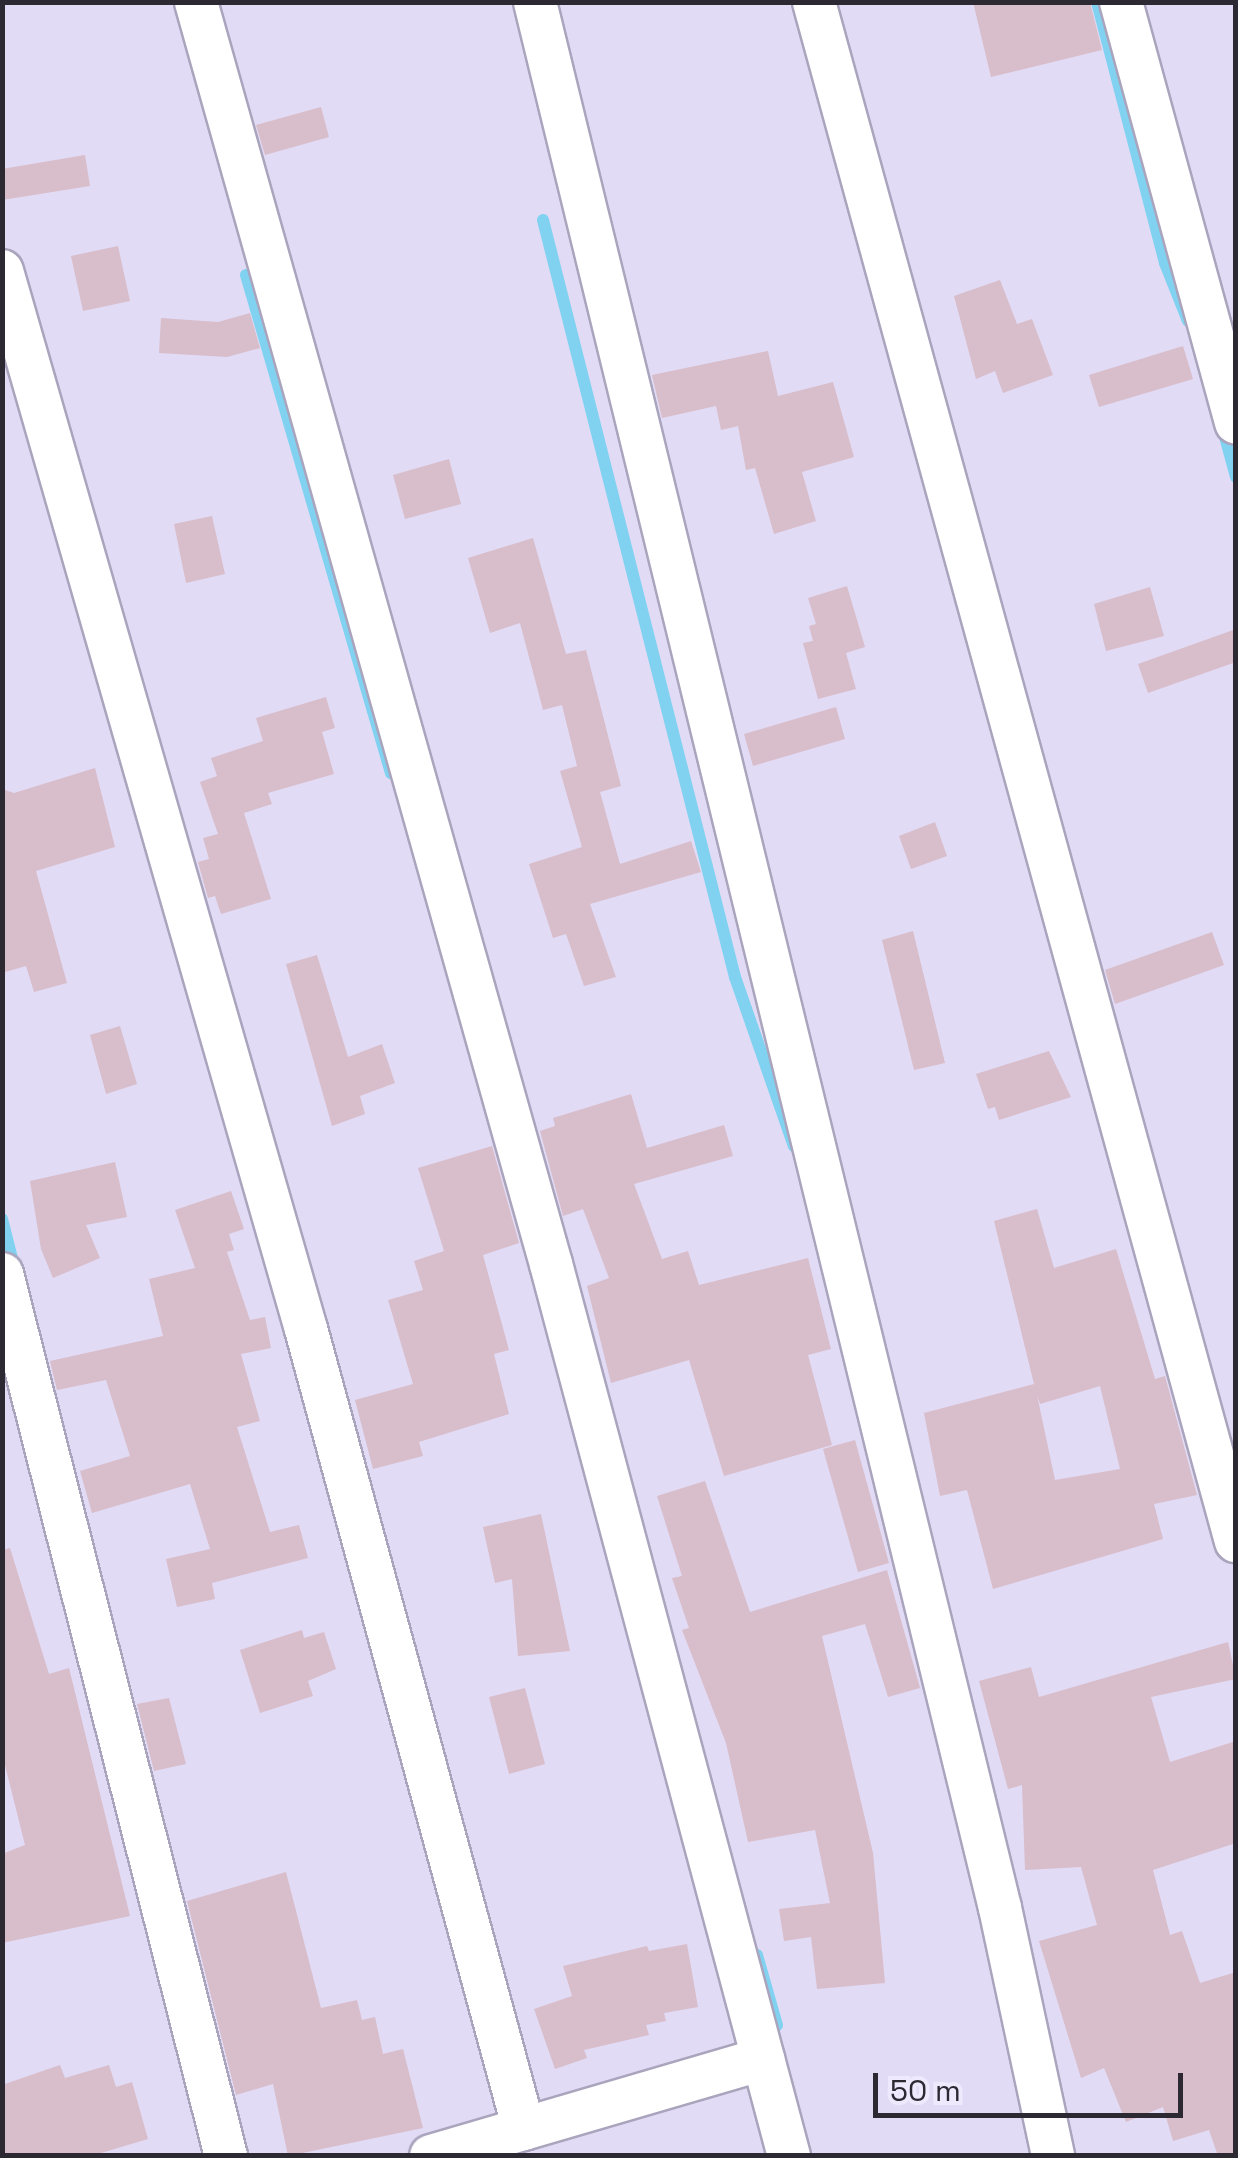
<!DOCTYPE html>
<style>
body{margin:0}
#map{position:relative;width:1238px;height:2158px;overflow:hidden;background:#e2dbf5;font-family:"Space Grotesk",sans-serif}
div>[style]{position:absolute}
.stream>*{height:12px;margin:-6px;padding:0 6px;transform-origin:6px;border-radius:6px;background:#80d2f0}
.building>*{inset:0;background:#d8bdca}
.roads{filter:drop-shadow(2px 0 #aaa4bd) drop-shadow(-2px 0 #aaa4bd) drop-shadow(0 2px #aaa4bd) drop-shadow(0 -2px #aaa4bd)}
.minor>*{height:42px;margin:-21px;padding:0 21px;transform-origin:21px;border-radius:21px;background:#fff}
span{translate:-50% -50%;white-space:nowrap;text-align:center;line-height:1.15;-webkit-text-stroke:10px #efe9fe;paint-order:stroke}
.frame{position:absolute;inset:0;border:5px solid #2c2933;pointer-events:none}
.scale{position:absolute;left:873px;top:2073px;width:310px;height:45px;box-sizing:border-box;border:5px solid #2c2933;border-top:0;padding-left:12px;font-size:30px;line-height:35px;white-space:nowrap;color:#2c2933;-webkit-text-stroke:8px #efe9fe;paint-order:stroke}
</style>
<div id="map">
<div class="stream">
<i style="left:1097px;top:2px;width:270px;rotate:75.4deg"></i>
<i style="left:1165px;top:263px;width:62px;rotate:68.4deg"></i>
<i style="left:543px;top:220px;width:781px;rotate:75.77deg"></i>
<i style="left:735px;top:977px;width:179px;rotate:70.8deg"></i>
<i style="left:246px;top:275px;width:519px;rotate:73.77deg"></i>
<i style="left:1222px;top:426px;width:53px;rotate:74.6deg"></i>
<i style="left:2px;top:1219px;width:53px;rotate:75.7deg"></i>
<i style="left:757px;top:1955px;width:73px;rotate:74.1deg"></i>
</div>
<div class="building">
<i style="clip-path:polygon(973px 2px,1090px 2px,1102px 50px,991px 77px)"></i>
<i style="clip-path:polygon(321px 107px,329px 137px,265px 155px,256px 125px)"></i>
<i style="clip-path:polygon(85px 155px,90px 186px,2px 200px,2px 169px)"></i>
<i style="clip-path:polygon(118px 246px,130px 301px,83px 311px,71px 256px)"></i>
<i style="clip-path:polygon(1000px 280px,1017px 324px,1032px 319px,1053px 375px,1003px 393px,995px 371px,976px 379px,954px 296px)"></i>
<i style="clip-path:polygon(250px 313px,260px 348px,227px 357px,159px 353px,161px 318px,218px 322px)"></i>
<i style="clip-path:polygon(1183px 346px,1193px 379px,1099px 407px,1089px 375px)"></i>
<i style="clip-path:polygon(768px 351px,778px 396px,833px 382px,854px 457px,802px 472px,816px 521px,774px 534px,755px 468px,746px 470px,738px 426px,721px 430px,716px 406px,662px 418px,652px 375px)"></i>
<i style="clip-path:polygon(449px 459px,461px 504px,405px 519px,393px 475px)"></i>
<i style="clip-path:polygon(212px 516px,225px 574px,186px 583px,174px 524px)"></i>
<i style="clip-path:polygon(533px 538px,566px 654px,586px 650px,621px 786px,600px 792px,620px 864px,691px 841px,701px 872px,590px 904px,616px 977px,584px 986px,566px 934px,553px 938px,529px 864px,582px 847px,560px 771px,577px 766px,562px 705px,543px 710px,520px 623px,490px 633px,468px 558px)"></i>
<i style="clip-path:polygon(847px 586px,865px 647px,846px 653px,856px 689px,818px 699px,803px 643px,813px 641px,809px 626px,816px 624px,808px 598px)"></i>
<i style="clip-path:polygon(1150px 587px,1164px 636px,1106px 651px,1094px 604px)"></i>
<i style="clip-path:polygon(1236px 629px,1236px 662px,1148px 693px,1138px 664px)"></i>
<i style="clip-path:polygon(326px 697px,335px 728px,322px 732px,334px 774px,268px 793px,272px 804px,244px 813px,271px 899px,221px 914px,215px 896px,208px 898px,198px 862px,209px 859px,203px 838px,218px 834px,200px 782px,217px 776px,211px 758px,263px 741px,256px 718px)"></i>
<i style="clip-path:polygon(836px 707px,845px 739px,753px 766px,744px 734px)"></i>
<i style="clip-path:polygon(95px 768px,115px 847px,36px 871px,67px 983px,34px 992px,26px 966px,2px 973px,2px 789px,14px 793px)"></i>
<i style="clip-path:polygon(935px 822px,947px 856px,911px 869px,899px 836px)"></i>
<i style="clip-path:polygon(913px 931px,945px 1063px,914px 1070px,882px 940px)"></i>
<i style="clip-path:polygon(1212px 932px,1224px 965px,1115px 1004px,1105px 970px)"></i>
<i style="clip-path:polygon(317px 955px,348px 1057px,382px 1044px,395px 1083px,360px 1096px,365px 1114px,332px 1126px,286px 964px)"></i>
<i style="clip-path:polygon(120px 1026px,137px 1084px,106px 1094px,90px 1035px)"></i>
<i style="clip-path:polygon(1049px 1051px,1071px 1097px,999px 1120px,995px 1107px,988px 1109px,976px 1074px)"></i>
<i style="clip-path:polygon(631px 1094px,647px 1148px,724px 1125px,733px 1156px,634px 1184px,662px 1259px,688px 1251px,699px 1285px,808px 1258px,831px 1349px,808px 1355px,832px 1445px,724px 1476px,689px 1360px,611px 1383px,587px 1286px,609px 1278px,583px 1209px,563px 1216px,540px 1131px,555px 1126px,553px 1118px)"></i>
<i style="clip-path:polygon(492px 1146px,519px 1243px,483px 1255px,509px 1350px,494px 1354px,509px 1414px,419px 1442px,423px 1456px,373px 1469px,355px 1400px,413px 1384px,388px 1300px,423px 1290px,414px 1261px,444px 1251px,418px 1168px)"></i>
<i style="clip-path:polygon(115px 1162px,127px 1217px,86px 1225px,100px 1258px,53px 1278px,41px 1249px,30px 1181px)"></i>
<i style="clip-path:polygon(231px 1191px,244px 1229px,229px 1234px,234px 1250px,227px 1252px,250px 1320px,265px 1317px,271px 1348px,241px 1354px,260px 1421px,237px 1427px,270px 1532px,299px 1525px,308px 1558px,212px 1583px,215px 1599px,177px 1607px,166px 1559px,210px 1549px,190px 1484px,92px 1513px,80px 1471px,130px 1456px,106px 1380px,57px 1390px,50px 1361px,163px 1336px,149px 1279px,195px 1268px,175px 1210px)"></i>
<i style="clip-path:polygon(evenodd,1037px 1209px,1054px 1268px,1116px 1249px,1155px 1379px,1165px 1376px,1197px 1495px,1154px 1504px,1163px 1539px,993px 1589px,967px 1490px,940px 1496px,924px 1413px,1034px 1384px,994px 1221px,1037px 1209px,1100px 1386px,1120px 1469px,1055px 1480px,1037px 1395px,1040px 1404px,1100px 1386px)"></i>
<i style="clip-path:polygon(855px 1440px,889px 1563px,858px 1572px,823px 1449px)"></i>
<i style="clip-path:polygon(705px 1481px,750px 1612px,887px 1570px,920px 1688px,888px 1697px,865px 1624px,822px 1636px,873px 1853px,885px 1983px,817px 1989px,811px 1937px,784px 1941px,779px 1909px,830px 1903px,815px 1830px,748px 1842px,726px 1743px,682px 1630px,689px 1628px,672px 1578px,682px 1576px,657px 1496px)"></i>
<i style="clip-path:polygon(541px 1514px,570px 1651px,518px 1656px,512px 1579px,495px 1583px,483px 1527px)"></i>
<i style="clip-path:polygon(10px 1548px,49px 1674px,69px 1668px,130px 1916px,2px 1943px,2px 1854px,25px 1845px,2px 1753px,2px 1550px)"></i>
<i style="clip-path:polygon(302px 1630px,304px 1638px,324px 1632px,336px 1669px,308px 1681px,313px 1696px,260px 1713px,240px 1650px)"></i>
<i style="clip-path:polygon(1228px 1642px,1236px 1679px,1151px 1697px,1170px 1762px,1236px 1741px,1236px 1843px,1153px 1870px,1170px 1935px,1182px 1931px,1200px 1983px,1236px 1972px,1236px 2156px,1218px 2156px,1209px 2130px,1173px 2141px,1163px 2107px,1126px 2122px,1104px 2068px,1081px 2078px,1039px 1941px,1097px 1925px,1081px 1867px,1025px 1870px,1022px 1785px,1008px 1789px,979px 1681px,1031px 1667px,1039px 1697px)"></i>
<i style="clip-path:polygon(525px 1688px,545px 1764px,509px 1774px,489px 1697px)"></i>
<i style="clip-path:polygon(169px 1698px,186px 1764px,154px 1771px,137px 1704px)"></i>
<i style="clip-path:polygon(286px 1872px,321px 2008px,357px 2000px,362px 2020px,375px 2017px,383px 2054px,403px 2049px,423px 2128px,288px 2156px,273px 2084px,236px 2095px,187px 1901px)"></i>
<i style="clip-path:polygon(687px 1944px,698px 2007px,664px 2013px,666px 2021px,646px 2025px,649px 2035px,584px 2050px,587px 2058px,555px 2069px,534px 2009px,572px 1996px,563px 1966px,647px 1946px,649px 1951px)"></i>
<i style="clip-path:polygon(60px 2065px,65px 2078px,109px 2065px,116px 2087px,132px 2082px,148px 2139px,91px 2156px,2px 2156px,2px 2085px)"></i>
</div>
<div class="roads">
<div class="minor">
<i style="left:196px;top:2px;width:1311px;rotate:74.29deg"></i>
<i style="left:551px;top:1264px;width:923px;rotate:75.06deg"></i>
<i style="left:535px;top:2px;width:1962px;rotate:76.29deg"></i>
<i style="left:1000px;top:1908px;width:254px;rotate:77.9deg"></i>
<i style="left:814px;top:2px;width:1596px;rotate:74.67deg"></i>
<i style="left:1121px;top:2px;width:436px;rotate:74.7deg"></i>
<i style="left:2px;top:271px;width:1101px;rotate:73.97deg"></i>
<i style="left:306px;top:1329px;width:829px;rotate:74.76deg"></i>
<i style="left:2px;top:1274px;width:910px;rotate:75.75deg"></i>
<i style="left:431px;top:2156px;width:346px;rotate:-16.3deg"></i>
</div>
</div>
<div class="frame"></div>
<div class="scale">50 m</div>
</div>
